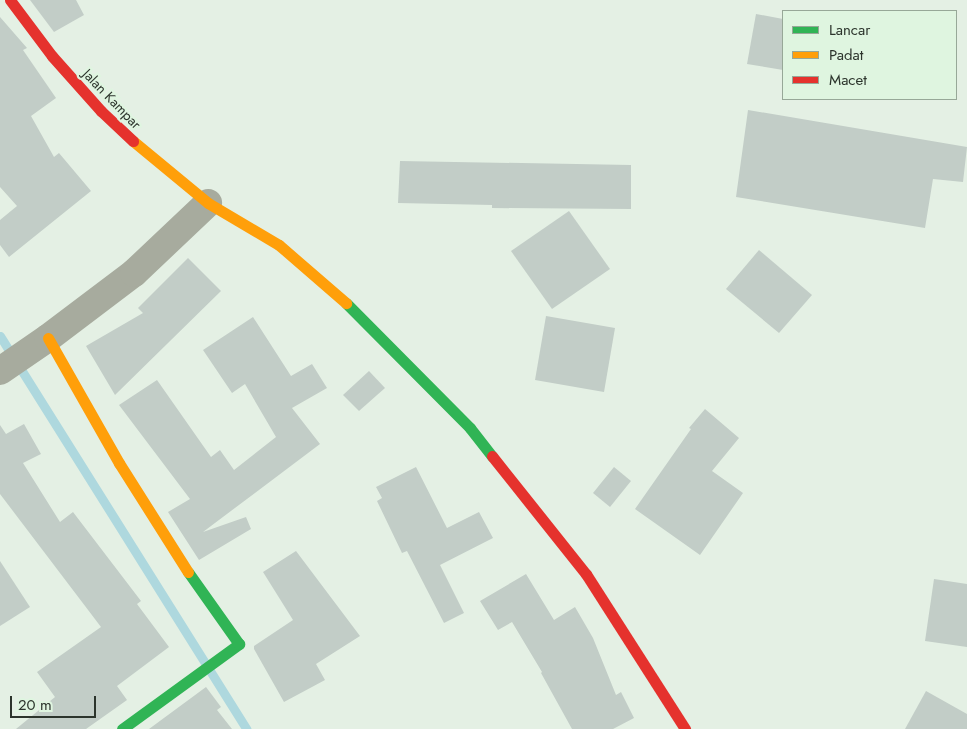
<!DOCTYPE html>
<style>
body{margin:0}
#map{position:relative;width:967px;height:729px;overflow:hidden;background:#e4f0e4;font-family:Jost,sans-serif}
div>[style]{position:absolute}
.stream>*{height:9px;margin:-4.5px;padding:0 4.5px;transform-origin:4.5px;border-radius:4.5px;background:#aed8de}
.building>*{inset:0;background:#c2cdc7}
.street>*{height:28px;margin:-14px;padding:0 14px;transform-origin:14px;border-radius:14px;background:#a7ab9e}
.fast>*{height:11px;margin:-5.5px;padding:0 5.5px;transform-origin:5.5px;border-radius:5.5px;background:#30b455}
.slow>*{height:11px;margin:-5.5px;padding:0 5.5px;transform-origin:5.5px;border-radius:5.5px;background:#ff9f0a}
.jam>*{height:11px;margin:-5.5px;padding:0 5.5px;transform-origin:5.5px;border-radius:5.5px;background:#e5322d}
span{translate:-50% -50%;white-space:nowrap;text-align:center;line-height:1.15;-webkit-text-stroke:4.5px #dff5e0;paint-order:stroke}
.street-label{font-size:14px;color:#2c342c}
.legend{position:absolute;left:782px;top:10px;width:175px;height:90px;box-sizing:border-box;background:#dff5e0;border:1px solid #97a898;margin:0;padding:6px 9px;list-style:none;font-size:15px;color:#2c342c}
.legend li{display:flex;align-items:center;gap:10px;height:25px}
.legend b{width:25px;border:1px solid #97a898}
.scale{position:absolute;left:10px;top:696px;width:86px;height:22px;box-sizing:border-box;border:2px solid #2c342c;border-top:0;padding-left:6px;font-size:15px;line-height:18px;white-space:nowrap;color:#2c342c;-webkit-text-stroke:4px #dff5e0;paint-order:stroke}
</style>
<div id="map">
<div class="stream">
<i style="left:0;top:336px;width:464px;rotate:57.9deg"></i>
</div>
<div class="building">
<i style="clip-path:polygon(30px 0,76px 0,84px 15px,54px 32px)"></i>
<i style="clip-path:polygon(756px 14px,783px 19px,783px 70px,747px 64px)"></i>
<i style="clip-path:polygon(0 17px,27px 48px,23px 50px,56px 98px,31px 116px,54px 157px,59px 153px,91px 191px,9px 257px,0 245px,0 220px,17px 206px,0 187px)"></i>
<i style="clip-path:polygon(748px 110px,967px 147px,963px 182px,933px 179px,925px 228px,736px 197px)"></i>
<i style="clip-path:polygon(400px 161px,631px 165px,631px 209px,492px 208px,492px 205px,398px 203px)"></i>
<i style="clip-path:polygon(569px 211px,610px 269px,552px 309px,511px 251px)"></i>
<i style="clip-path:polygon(759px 250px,812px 295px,779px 333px,726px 289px)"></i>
<i style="clip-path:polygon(188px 258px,221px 291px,115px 395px,86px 346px,143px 313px,138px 308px)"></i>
<i style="clip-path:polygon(546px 316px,615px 328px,604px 392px,535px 380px)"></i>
<i style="clip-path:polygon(253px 317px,291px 376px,312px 364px,327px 388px,292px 408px,320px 444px,203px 532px,246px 517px,251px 529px,199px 560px,168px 512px,190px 499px,119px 405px,157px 380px,211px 457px,220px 450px,234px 470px,276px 437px,245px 384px,232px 393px,203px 350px)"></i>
<i style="clip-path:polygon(369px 371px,385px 388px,359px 411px,343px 395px)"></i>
<i style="clip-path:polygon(705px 409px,739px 438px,712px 471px,743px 493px,700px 555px,635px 509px,691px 429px,689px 428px)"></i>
<i style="clip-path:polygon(24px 424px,41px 454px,23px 463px,60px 522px,73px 512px,141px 601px,137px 604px,169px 647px,117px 686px,127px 700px,86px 729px,16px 729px,55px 697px,37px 672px,101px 627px,0 494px,0 425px,6px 434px)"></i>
<i style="clip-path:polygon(416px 467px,447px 528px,479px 512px,493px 538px,440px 565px,464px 613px,444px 623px,407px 551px,402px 553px,377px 501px,382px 498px,376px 487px)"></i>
<i style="clip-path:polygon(614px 467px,631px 481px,610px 507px,593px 493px)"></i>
<i style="clip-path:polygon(296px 551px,360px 636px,316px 664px,325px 680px,284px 702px,254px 649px,254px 646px,293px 620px,263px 572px)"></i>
<i style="clip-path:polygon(0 561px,30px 607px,0 626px)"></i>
<i style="clip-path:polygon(526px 574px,554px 620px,575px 607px,593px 638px,616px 695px,621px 692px,634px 718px,613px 729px,572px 729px,541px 673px,542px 672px,512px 622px,498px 630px,480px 601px)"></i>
<i style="clip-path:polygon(934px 579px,967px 584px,967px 647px,925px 641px)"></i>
<i style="clip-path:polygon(206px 687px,221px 707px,217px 710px,232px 729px,149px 729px)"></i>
<i style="clip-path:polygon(926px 691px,967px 714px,967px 729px,905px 729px)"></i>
</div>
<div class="street">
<i style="left:0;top:371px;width:58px;rotate:-34.5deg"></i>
<i style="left:48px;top:338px;width:108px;rotate:-37.1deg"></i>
<i style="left:134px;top:273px;width:102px;rotate:-43.4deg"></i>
</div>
<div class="fast">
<i style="left:346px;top:303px;width:176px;rotate:45.2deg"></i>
<i style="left:470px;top:428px;width:36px;rotate:52deg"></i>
<i style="left:122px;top:729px;width:145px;rotate:-36deg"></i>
<i style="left:239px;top:644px;width:88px;rotate:-125.3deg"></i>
</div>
<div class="slow">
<i style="left:133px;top:141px;width:97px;rotate:39.6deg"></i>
<i style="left:208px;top:203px;width:82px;rotate:30.6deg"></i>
<i style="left:279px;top:245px;width:89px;rotate:40.9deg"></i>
<i style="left:48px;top:338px;width:144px;rotate:60.4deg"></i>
<i style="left:119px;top:463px;width:129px;rotate:57.7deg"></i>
</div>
<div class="jam">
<i style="left:10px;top:0;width:70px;rotate:53.1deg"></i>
<i style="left:52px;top:56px;width:74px;rotate:48.3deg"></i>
<i style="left:101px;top:111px;width:44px;rotate:43.2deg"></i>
<i style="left:492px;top:456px;width:151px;rotate:51.5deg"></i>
<i style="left:586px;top:574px;width:184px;rotate:57.4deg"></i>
</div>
<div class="street-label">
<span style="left:112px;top:99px;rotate:46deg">Jalan Kampar</span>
</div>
<ul class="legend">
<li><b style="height:6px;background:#30b455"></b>Lancar</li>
<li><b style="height:6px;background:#ff9f0a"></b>Padat</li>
<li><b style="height:6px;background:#e5322d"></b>Macet</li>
</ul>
<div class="scale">20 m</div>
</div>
